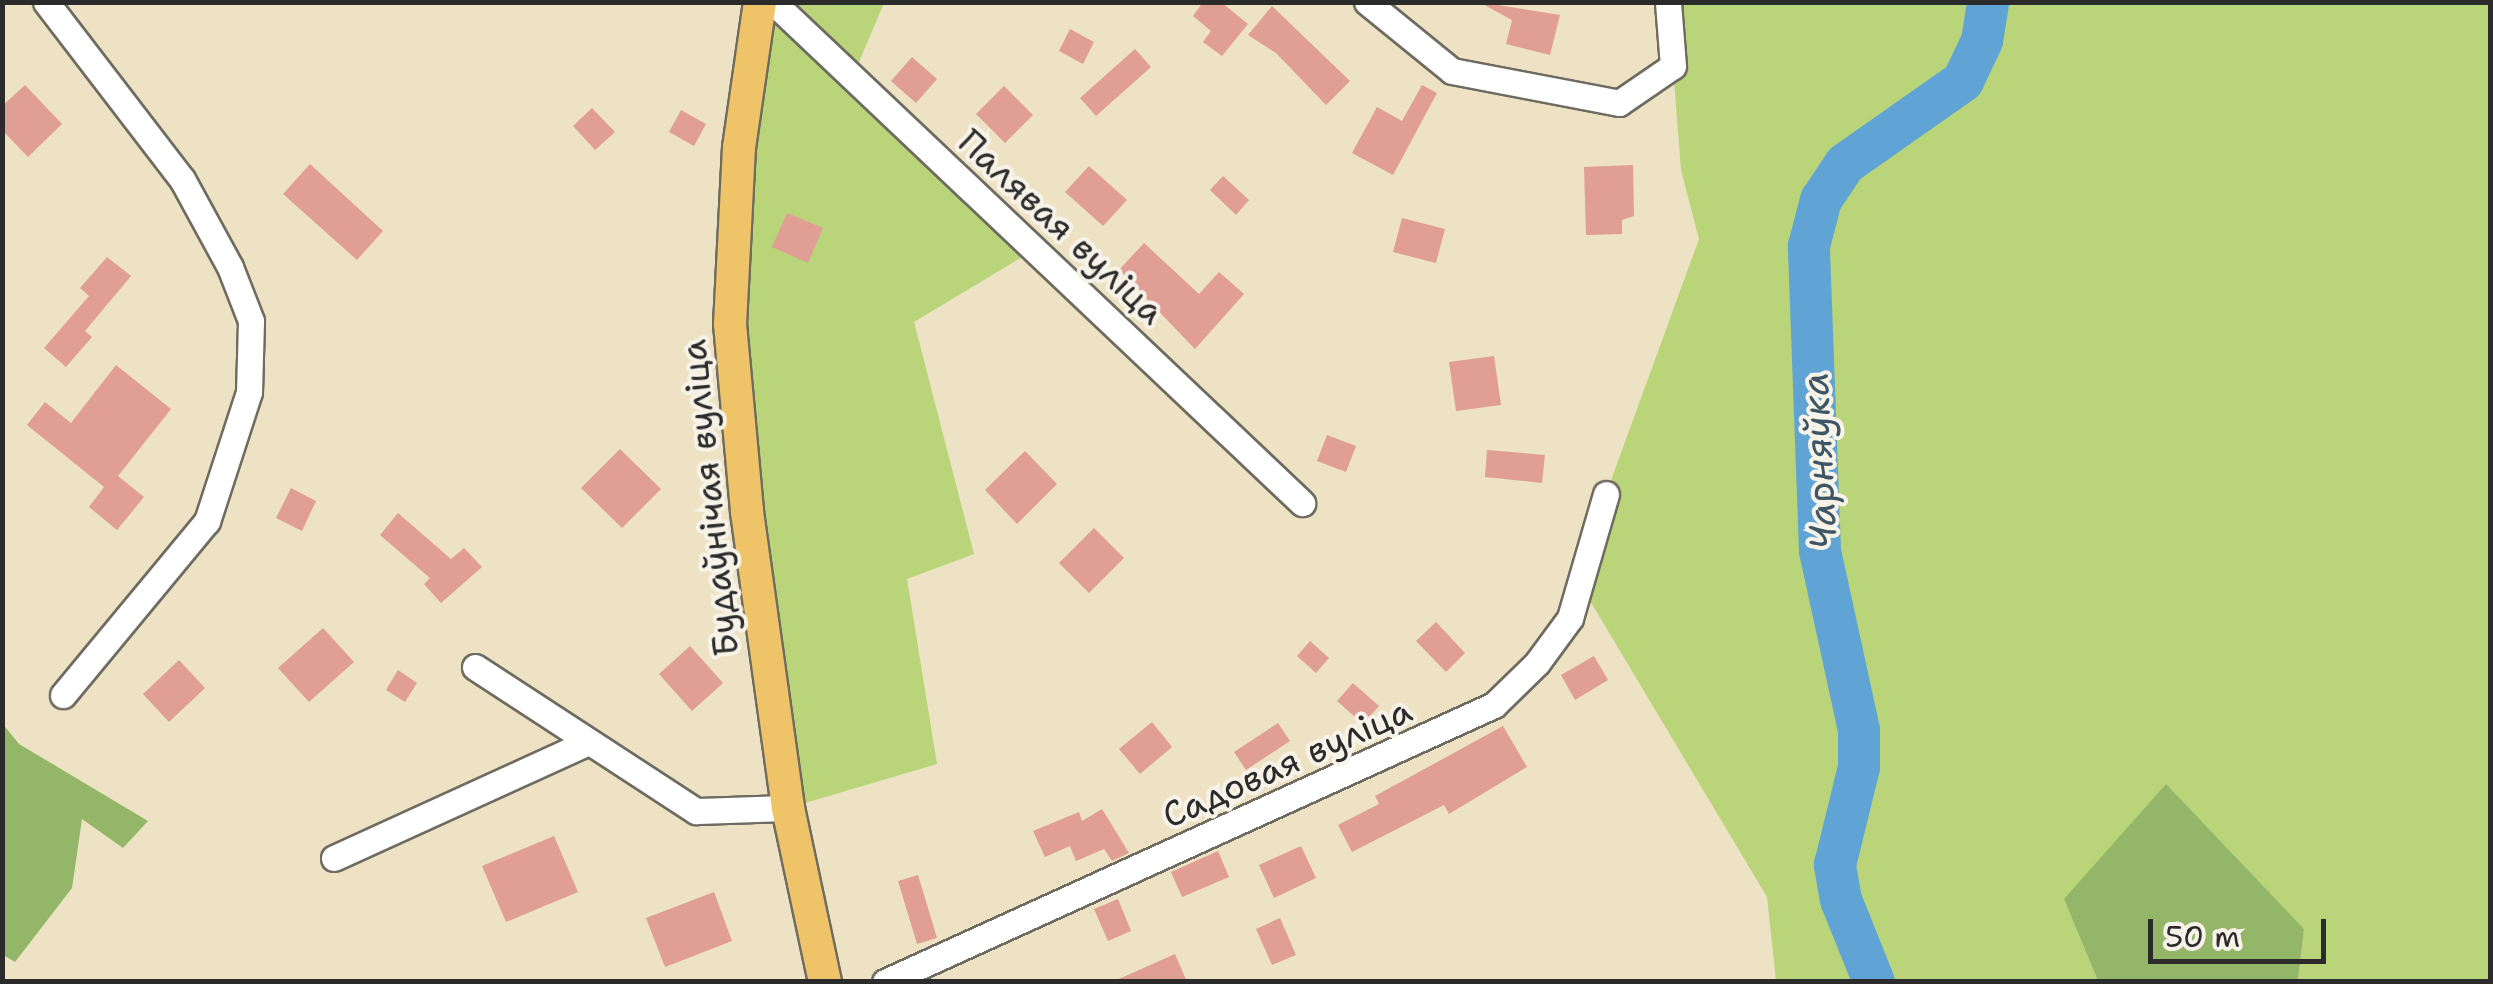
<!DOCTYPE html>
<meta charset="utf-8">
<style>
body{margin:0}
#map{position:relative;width:2493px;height:984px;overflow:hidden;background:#ede2c4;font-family:"Shantell Sans",sans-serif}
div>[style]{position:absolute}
.green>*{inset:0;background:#bad479}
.forest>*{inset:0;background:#93b669}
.river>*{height:42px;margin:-21px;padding:0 21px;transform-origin:21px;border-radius:21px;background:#60a4d5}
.building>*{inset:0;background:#e09e95}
.roads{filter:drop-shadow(2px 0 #6f6b61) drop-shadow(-2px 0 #6f6b61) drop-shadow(0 2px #6f6b61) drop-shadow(0 -2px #6f6b61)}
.minor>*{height:25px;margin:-12.5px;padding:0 12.5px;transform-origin:12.5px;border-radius:12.5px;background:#fff}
.major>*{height:32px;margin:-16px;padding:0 16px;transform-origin:16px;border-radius:16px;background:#efc469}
span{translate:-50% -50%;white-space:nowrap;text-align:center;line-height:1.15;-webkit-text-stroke:8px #f7f3e8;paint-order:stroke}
.street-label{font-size:35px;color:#2b2b2b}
.water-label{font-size:38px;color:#3e5566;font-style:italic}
.frame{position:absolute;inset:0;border:5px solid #2b2b2b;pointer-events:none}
.scale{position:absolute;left:2148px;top:919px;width:178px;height:45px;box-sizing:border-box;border:5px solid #2b2b2b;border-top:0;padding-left:12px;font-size:30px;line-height:35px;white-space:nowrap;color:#2b2b2b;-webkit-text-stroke:8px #f7f3e8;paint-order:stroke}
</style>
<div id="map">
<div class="green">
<i style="clip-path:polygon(760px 3px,884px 3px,853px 76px,1034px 250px,914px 322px,974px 554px,907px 579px,937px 764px,788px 808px,747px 512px,739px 146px)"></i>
<i style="clip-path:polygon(1668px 3px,2490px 3px,2490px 981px,2298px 981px,2304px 928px,2064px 899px,2098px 981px,1776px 981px,1767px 897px,1580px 584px,1606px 494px,1699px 239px,1681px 170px)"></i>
</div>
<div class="forest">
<i style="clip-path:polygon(2px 723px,19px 744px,148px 821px,123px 848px,82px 819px,72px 888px,15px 962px,3px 955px)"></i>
<i style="clip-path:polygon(2166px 784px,2304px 929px,2298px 981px,2098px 981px,2064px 899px)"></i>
</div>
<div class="river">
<i style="left:1874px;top:982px;width:88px;rotate:-111.9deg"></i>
<i style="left:1841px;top:900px;width:36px;rotate:-100deg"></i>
<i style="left:1835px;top:865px;width:101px;rotate:-76.2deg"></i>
<i style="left:1859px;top:767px;width:37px;rotate:-90deg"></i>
<i style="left:1859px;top:730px;width:183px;rotate:-102.3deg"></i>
<i style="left:1820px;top:551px;width:305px;rotate:-92.1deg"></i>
<i style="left:1809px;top:246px;width:48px;rotate:-75.4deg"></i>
<i style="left:1821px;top:200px;width:43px;rotate:-56.3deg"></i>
<i style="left:1845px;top:164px;width:144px;rotate:-35.1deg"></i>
<i style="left:1963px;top:81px;width:44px;rotate:-64.6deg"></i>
<i style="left:1982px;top:41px;width:39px;rotate:-81deg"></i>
</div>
<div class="building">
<i style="clip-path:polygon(1203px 2px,1221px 2px,1248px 24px,1222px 56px,1203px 42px,1211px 31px,1193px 16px)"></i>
<i style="clip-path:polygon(1479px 2px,1560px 15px,1550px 55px,1506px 44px,1512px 20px)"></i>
<i style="clip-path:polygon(1272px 6px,1350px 81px,1326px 105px,1276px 53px,1248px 35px)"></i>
<i style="clip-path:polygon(1070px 29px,1094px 42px,1083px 64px,1059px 51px)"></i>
<i style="clip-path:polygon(1135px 49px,1151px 67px,1096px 116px,1080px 98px)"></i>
<i style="clip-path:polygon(912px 57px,937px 79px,916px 103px,891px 81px)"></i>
<i style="clip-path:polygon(25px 85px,62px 124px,28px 157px,2px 130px,2px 106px)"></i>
<i style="clip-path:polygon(1422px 85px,1437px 93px,1393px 175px,1352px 153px,1377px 107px,1402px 121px)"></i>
<i style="clip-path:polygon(1004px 86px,1033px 115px,1005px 143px,976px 114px)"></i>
<i style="clip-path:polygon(592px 108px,615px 132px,595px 150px,573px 126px)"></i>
<i style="clip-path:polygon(681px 110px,706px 124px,694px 146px,669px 132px)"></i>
<i style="clip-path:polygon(310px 164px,383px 231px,357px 260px,283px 194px)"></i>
<i style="clip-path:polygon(1633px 165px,1634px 216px,1622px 220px,1622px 234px,1586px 235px,1584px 167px)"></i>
<i style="clip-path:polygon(1089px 166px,1127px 200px,1103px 226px,1065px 192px)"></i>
<i style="clip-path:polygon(1223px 176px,1249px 200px,1236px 215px,1210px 190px)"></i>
<i style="clip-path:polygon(787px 213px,823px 228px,808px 263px,772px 247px)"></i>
<i style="clip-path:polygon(1402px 218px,1445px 229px,1436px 263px,1393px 252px)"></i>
<i style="clip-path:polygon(1144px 243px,1199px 294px,1219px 272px,1244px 294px,1195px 349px,1119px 270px)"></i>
<i style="clip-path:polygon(107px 257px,131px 276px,85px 331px,92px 337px,66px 367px,44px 348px,89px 296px,80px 288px)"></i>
<i style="clip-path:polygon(1494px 356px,1501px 405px,1456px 411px,1449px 362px)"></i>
<i style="clip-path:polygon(116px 365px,171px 409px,118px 476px,144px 497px,117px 530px,89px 507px,104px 487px,27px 425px,45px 402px,71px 423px)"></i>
<i style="clip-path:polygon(1327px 435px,1356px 446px,1346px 472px,1317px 461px)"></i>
<i style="clip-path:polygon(620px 449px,661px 489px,622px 528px,581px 488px)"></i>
<i style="clip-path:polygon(1487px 450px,1545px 455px,1542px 483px,1485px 477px)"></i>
<i style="clip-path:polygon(1025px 451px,1057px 484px,1017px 524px,985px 490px)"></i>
<i style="clip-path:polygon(291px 488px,316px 501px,302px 531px,276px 518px)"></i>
<i style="clip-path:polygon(398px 513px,451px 559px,464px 548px,482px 567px,441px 603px,424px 584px,430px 578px,380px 535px)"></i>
<i style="clip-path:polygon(1094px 528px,1124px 558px,1089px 593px,1059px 563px)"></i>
<i style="clip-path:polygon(1436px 622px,1465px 653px,1446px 672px,1416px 641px)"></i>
<i style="clip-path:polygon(323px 628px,354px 662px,309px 702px,278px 668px)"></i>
<i style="clip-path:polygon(1310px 641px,1329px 658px,1316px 673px,1297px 656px)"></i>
<i style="clip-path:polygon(690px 646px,723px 683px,692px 711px,659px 674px)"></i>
<i style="clip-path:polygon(1594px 656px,1608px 680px,1575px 700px,1561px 675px)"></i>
<i style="clip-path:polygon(179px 660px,205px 688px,169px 722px,143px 694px)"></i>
<i style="clip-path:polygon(398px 670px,417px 683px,405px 702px,386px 690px)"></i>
<i style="clip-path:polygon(1353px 683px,1379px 706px,1363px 724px,1337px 701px)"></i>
<i style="clip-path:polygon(1152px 722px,1172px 747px,1140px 774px,1119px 749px)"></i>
<i style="clip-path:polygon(1278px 723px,1290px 741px,1246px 770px,1234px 752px)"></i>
<i style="clip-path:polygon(1503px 726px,1527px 767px,1449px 814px,1444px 805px,1352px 852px,1338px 825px,1379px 804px,1375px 796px)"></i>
<i style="clip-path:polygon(1102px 809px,1129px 853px,1112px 861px,1104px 849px,1076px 861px,1070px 846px,1045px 857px,1033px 831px,1079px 812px,1082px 821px)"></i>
<i style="clip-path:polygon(554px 836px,578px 892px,506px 922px,482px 866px)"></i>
<i style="clip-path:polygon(1301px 846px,1316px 878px,1274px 898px,1259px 865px)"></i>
<i style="clip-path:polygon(1218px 851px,1229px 877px,1182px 897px,1171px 872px)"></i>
<i style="clip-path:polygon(918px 875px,937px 938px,917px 944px,898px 881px)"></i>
<i style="clip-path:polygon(714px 892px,732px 941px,665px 967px,646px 918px)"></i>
<i style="clip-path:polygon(1118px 899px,1131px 931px,1108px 941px,1094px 909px)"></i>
<i style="clip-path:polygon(1280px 918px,1296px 955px,1272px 965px,1256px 929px)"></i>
<i style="clip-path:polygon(1175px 954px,1187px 982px,1112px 982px)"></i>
</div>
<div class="roads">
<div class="minor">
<i style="left:46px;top:2px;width:223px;rotate:52.5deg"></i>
<i style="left:182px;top:179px;width:100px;rotate:61.4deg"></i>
<i style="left:230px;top:267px;width:58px;rotate:68.7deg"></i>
<i style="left:251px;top:321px;width:71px;rotate:91.6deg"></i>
<i style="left:249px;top:392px;width:136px;rotate:108deg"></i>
<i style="left:207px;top:521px;width:226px;rotate:129.6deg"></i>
<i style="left:773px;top:2px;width:729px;rotate:43.44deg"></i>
<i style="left:1367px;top:2px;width:109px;rotate:39.1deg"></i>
<i style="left:1452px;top:71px;width:170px;rotate:10.8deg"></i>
<i style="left:1619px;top:103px;width:65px;rotate:-34.4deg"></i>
<i style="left:1673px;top:66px;width:64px;rotate:-94.5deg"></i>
<i style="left:475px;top:667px;width:264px;rotate:33.1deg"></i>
<i style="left:696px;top:811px;width:92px;rotate:-1.9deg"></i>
<i style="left:334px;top:858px;width:280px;rotate:-24.5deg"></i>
<i style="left:885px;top:982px;width:669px;rotate:-24.46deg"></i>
<i style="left:1494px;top:705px;width:60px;rotate:-44.3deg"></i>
<i style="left:1537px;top:663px;width:56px;rotate:-53.7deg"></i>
<i style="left:1570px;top:618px;width:129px;rotate:-73.8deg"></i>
</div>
<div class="major">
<i style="left:760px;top:2px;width:147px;rotate:98.2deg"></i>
<i style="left:739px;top:147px;width:177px;rotate:92.9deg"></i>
<i style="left:730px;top:324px;width:189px;rotate:84.8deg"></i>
<i style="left:747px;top:512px;width:299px;rotate:82.1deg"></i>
<i style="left:788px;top:808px;width:178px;rotate:78deg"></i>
</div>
</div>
<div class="street-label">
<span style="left:1061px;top:227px;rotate:43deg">Палявая вуліца</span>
<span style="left:710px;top:498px;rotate:-96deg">Будаўнічая вуліца</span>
<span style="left:1287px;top:763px;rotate:-24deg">Садовая вуліца</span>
</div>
<div class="water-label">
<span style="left:1819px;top:461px;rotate:-93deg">Чарняўка</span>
</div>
<div class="frame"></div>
<div class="scale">50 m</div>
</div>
